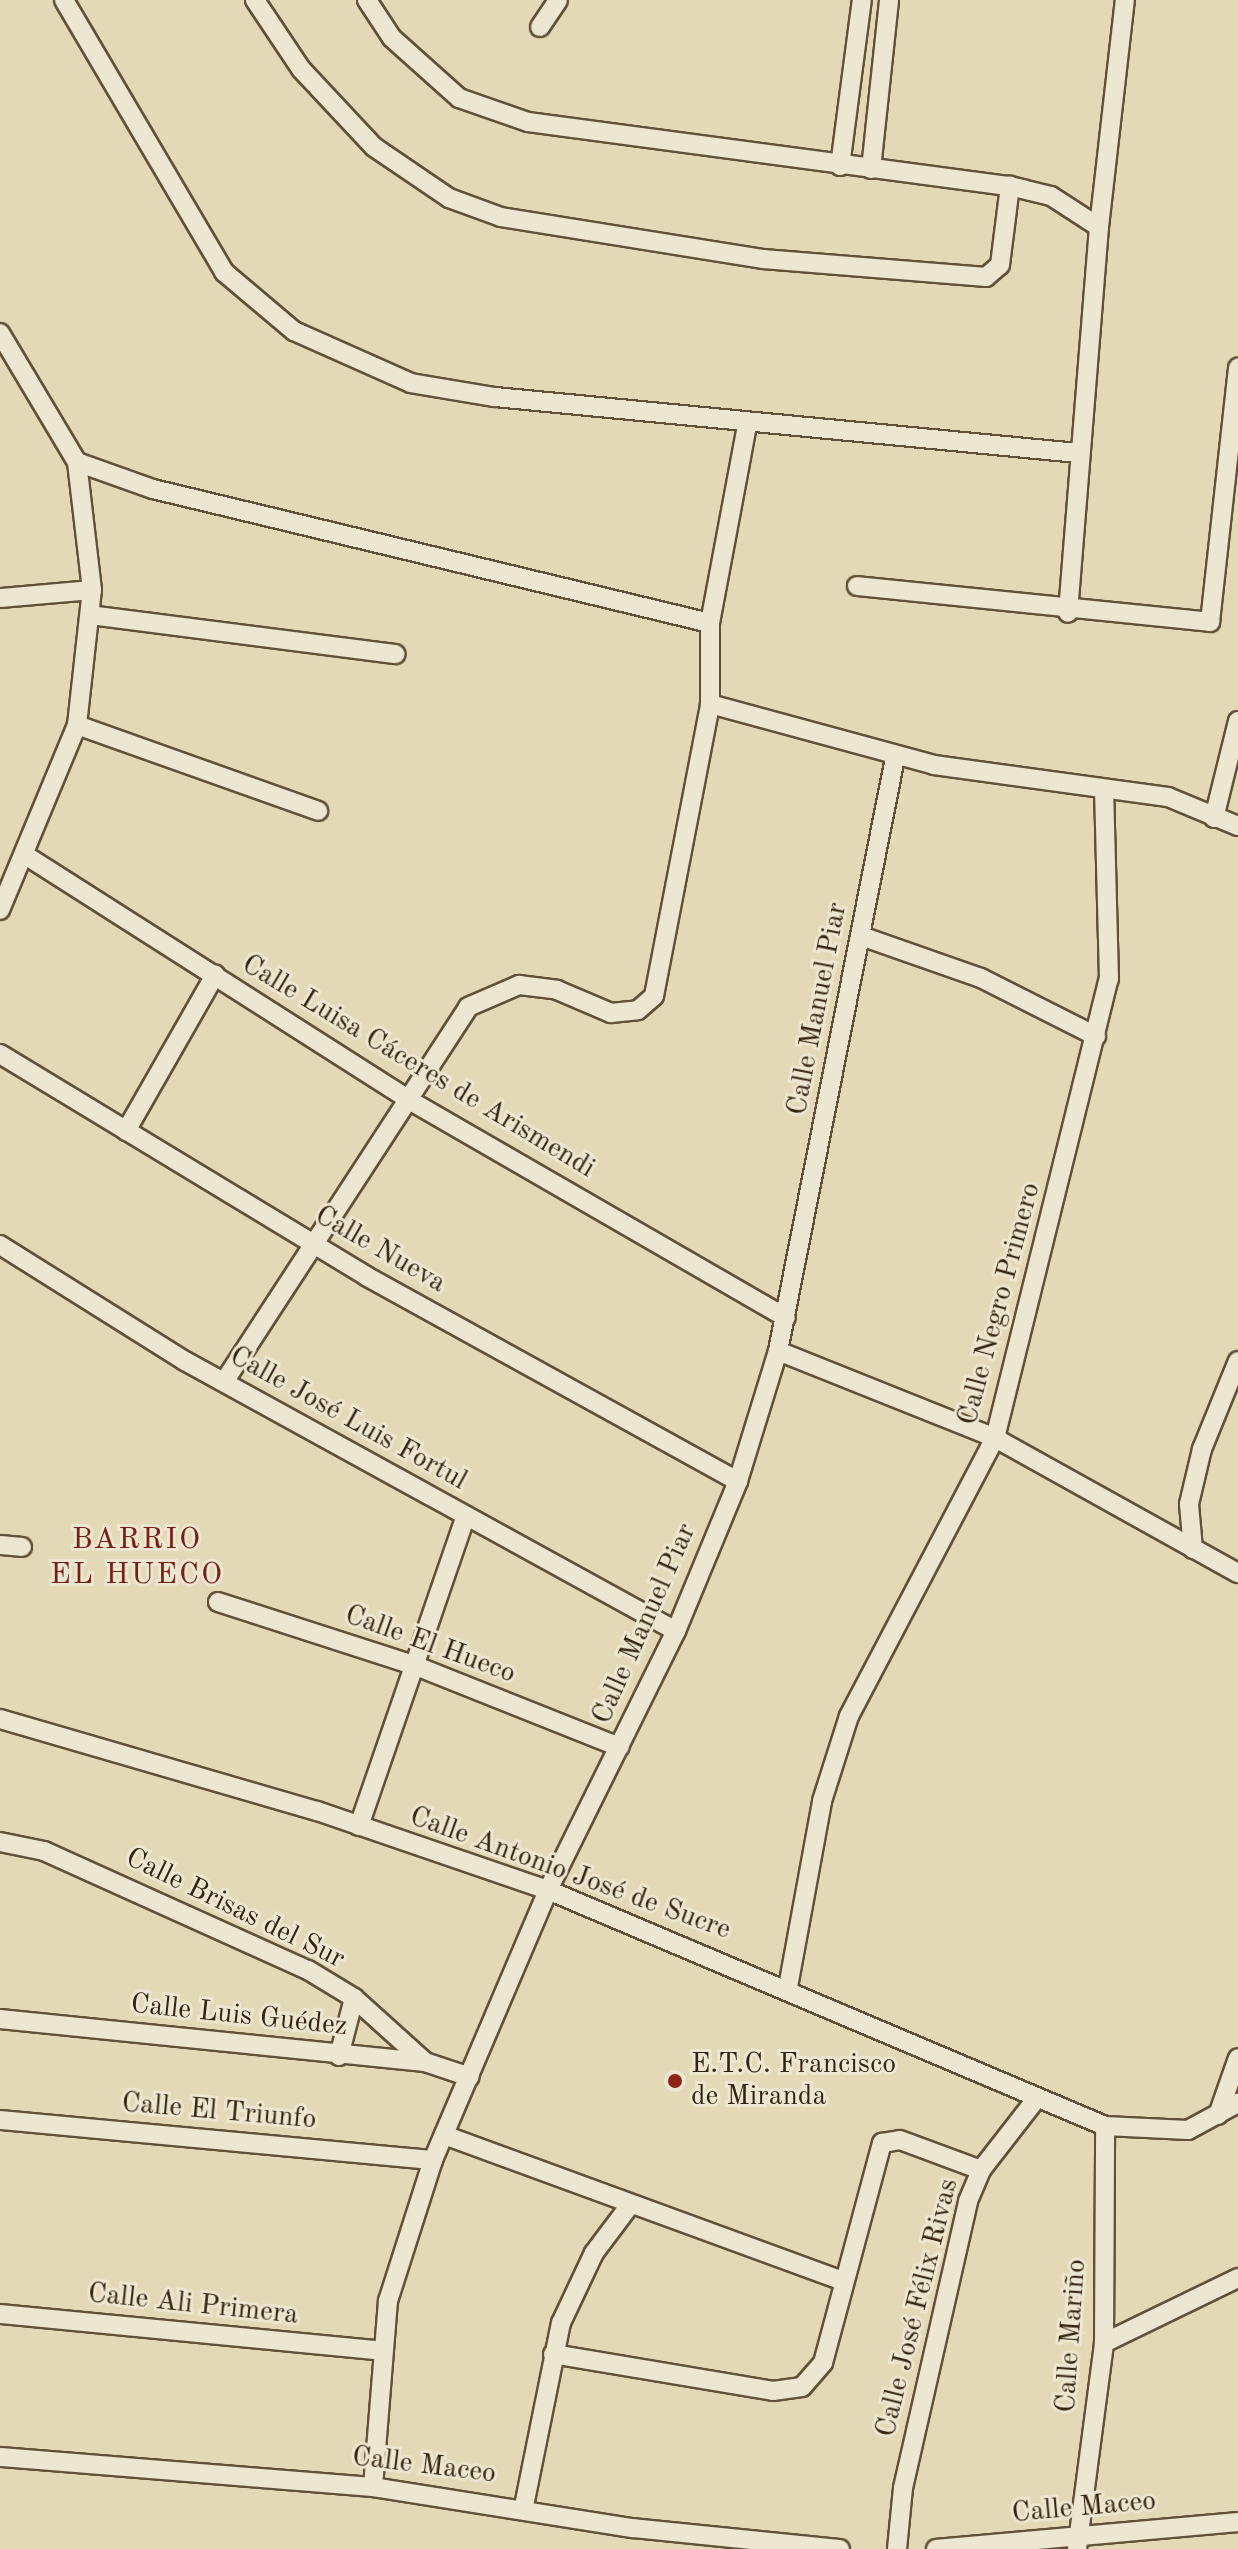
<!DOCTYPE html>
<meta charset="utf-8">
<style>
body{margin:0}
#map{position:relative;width:1238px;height:2549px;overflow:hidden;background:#e4d9b6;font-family:"Old Standard TT",serif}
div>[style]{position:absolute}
.roads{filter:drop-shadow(2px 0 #605138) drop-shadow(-2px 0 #605138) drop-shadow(0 2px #605138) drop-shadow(0 -2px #605138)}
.minor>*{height:18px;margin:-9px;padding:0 9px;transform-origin:9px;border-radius:9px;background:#ede6d0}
.dots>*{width:22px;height:22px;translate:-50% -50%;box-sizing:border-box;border:4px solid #ede6d0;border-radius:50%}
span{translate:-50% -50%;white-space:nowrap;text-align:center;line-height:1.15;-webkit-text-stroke:6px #ede6d0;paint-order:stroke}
.street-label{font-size:28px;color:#34240e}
.poi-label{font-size:28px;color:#34240e}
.left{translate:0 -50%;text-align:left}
.neighbourhood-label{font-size:30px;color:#7a1f14;letter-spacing:2px}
</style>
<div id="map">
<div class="roads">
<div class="minor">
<i style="left:64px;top:0;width:316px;rotate:59.5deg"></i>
<i style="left:224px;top:272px;width:92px;rotate:40.1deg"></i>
<i style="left:294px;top:331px;width:128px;rotate:24deg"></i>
<i style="left:411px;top:383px;width:85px;rotate:9.5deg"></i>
<i style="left:495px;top:397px;width:586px;rotate:5.49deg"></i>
<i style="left:255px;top:0;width:83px;rotate:56.3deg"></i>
<i style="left:301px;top:69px;width:107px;rotate:46.9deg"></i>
<i style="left:374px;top:147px;width:91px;rotate:34.2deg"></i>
<i style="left:449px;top:198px;width:55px;rotate:20.1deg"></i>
<i style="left:501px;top:217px;width:265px;rotate:9.1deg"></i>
<i style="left:763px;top:259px;width:224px;rotate:4.6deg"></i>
<i style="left:986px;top:277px;width:18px;rotate:-41deg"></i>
<i style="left:1000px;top:265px;width:80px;rotate:-82.8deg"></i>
<i style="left:367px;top:0;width:45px;rotate:56.7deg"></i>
<i style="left:392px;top:38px;width:90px;rotate:41.8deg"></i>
<i style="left:459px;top:98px;width:73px;rotate:19.2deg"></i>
<i style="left:528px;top:122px;width:486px;rotate:7.6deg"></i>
<i style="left:1010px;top:186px;width:42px;rotate:13.7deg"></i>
<i style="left:1051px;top:196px;width:57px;rotate:32.9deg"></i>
<i style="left:1099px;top:227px;width:387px;rotate:94.6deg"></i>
<i style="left:540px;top:27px;width:32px;rotate:-56deg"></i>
<i style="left:840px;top:166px;width:167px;rotate:-82.5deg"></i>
<i style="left:871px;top:169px;width:170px;rotate:-83.9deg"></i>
<i style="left:1099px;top:227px;width:228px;rotate:-83.5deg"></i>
<i style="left:0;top:333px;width:150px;rotate:59.2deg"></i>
<i style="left:77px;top:462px;width:81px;rotate:19.6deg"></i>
<i style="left:153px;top:489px;width:573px;rotate:13.53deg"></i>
<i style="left:857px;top:586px;width:355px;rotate:5.8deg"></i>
<i style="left:1210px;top:622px;width:256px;rotate:-83.7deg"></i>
<i style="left:0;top:598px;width:92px;rotate:-5deg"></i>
<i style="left:90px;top:615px;width:308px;rotate:7.3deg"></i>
<i style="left:710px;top:704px;width:232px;rotate:15.2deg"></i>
<i style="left:934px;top:765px;width:236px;rotate:7.8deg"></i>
<i style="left:1168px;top:797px;width:76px;rotate:22.5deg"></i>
<i style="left:77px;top:725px;width:256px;rotate:19.6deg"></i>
<i style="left:1214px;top:818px;width:100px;rotate:-76.1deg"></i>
<i style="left:25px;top:855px;width:456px;rotate:32.5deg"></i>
<i style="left:409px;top:1100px;width:435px;rotate:30deg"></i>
<i style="left:0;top:910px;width:200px;rotate:-67.4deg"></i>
<i style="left:77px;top:725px;width:136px;rotate:-83.7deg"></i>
<i style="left:92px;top:590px;width:129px;rotate:-96.7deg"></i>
<i style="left:861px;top:936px;width:127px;rotate:19.3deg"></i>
<i style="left:981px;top:978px;width:129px;rotate:26.8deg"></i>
<i style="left:0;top:1054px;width:428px;rotate:31.2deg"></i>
<i style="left:366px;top:1276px;width:425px;rotate:28.9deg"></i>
<i style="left:126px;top:1131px;width:180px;rotate:-60.3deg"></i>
<i style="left:0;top:1245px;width:218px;rotate:32.1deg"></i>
<i style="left:185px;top:1361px;width:560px;rotate:28.81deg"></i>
<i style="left:778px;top:1351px;width:234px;rotate:21.8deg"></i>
<i style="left:995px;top:1438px;width:278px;rotate:29.1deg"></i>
<i style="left:224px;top:1382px;width:447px;rotate:-56.9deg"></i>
<i style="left:468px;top:1007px;width:56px;rotate:-23.3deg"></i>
<i style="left:519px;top:985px;width:38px;rotate:7deg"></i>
<i style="left:557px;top:990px;width:59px;rotate:23.1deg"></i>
<i style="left:611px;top:1013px;width:27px;rotate:-6deg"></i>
<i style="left:638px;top:1010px;width:21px;rotate:-41deg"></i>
<i style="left:654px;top:996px;width:297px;rotate:-79.1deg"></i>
<i style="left:710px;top:704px;width:81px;rotate:-90deg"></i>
<i style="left:710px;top:623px;width:201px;rotate:-79.4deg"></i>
<i style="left:0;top:1545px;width:22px;rotate:5deg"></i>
<i style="left:1193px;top:1549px;width:45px;rotate:-95.1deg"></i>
<i style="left:1189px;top:1504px;width:57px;rotate:-76.7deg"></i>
<i style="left:1202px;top:1449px;width:95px;rotate:-67.8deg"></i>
<i style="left:218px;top:1602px;width:208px;rotate:17.9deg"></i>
<i style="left:416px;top:1666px;width:219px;rotate:21.7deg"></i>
<i style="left:0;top:1719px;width:330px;rotate:16.2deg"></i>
<i style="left:317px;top:1811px;width:244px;rotate:18.9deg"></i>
<i style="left:548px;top:1890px;width:605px;rotate:22.96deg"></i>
<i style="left:1105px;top:2126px;width:83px;rotate:2.8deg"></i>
<i style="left:1188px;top:2130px;width:57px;rotate:-28.4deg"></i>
<i style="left:359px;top:1826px;width:328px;rotate:-71deg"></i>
<i style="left:0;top:1842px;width:45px;rotate:11.6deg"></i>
<i style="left:44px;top:1851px;width:290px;rotate:24.3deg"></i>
<i style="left:308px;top:1970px;width:54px;rotate:31.3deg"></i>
<i style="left:354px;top:1998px;width:96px;rotate:42deg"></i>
<i style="left:788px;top:1987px;width:189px;rotate:-79.6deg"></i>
<i style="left:822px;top:1801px;width:89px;rotate:-72.4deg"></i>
<i style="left:849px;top:1716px;width:314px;rotate:-62.3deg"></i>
<i style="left:995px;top:1438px;width:473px;rotate:-76.1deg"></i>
<i style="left:1109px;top:979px;width:189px;rotate:-91.5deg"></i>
<i style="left:0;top:2019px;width:427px;rotate:5.8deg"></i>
<i style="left:425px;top:2062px;width:47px;rotate:18.4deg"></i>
<i style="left:339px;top:2056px;width:60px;rotate:-75.5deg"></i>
<i style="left:1218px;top:2115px;width:60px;rotate:-70.7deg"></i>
<i style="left:0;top:2120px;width:435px;rotate:5.3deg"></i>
<i style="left:444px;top:2135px;width:422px;rotate:20.1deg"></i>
<i style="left:0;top:2314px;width:383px;rotate:5.5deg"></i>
<i style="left:1104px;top:2343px;width:149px;rotate:-25.9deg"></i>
<i style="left:553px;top:2354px;width:223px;rotate:9.5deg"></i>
<i style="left:773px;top:2391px;width:29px;rotate:-8deg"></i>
<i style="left:802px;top:2387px;width:32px;rotate:-49deg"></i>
<i style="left:823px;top:2363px;width:228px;rotate:-75deg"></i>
<i style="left:882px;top:2143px;width:18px;rotate:-9deg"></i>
<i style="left:900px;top:2140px;width:86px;rotate:20.3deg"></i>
<i style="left:0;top:2457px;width:374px;rotate:4.6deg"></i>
<i style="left:373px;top:2487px;width:263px;rotate:9deg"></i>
<i style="left:633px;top:2528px;width:208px;rotate:5.8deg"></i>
<i style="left:373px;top:2487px;width:187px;rotate:-85.4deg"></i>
<i style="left:388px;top:2301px;width:148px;rotate:-72.3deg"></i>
<i style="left:433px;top:2160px;width:293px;rotate:-66.9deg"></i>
<i style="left:548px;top:1890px;width:289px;rotate:-63.7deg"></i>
<i style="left:676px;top:1631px;width:162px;rotate:-67.5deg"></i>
<i style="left:738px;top:1481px;width:136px;rotate:-72.9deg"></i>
<i style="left:778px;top:1351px;width:604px;rotate:-78.84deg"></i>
<i style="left:524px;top:2506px;width:187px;rotate:-78.6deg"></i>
<i style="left:561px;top:2323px;width:77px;rotate:-64.8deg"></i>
<i style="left:594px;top:2253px;width:60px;rotate:-53.1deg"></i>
<i style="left:897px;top:2549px;width:61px;rotate:-84.4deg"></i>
<i style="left:903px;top:2488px;width:294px;rotate:-77.2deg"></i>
<i style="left:968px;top:2201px;width:34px;rotate:-67deg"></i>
<i style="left:981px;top:2170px;width:91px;rotate:-52.1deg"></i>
<i style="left:936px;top:2549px;width:303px;rotate:-5.1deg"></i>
<i style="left:1077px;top:2549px;width:208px;rotate:-82.5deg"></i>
<i style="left:1104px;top:2343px;width:217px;rotate:-89.7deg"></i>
</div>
</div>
<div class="dots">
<i style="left:675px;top:2081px;background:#8f2418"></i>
</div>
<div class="street-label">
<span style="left:818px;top:1009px;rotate:-79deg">Calle Manuel Piar</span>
<span style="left:418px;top:1067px;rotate:31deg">Calle Luisa Cáceres de Arismendi</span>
<span style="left:380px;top:1250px;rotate:30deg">Calle Nueva</span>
<span style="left:1000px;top:1304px;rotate:-75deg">Calle Negro Primero</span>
<span style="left:348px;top:1419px;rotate:29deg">Calle José Luis Fortul</span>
<span style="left:645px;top:1624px;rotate:-66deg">Calle Manuel Piar</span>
<span style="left:430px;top:1645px;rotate:20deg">Calle El Hueco</span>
<span style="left:570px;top:1874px;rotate:20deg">Calle Antonio José de Sucre</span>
<span style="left:235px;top:1909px;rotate:26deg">Calle Brisas del Sur</span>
<span style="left:239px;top:2016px;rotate:6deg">Calle Luis Guédez</span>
<span style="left:219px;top:2112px;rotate:5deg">Calle El Triunfo</span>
<span style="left:193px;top:2305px;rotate:6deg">Calle Ali Primera</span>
<span style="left:918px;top:2308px;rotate:-76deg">Calle José Félix Rivas</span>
<span style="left:1072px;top:2336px;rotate:-86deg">Calle Mariño</span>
<span style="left:424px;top:2466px;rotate:7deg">Calle Maceo</span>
<span style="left:1084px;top:2508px;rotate:-5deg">Calle Maceo</span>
</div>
<div class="poi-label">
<span class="left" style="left:691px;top:2081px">E.T.C. Francisco<br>de Miranda</span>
</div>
<div class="neighbourhood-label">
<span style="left:137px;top:1557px">BARRIO<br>EL HUECO</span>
</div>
</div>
